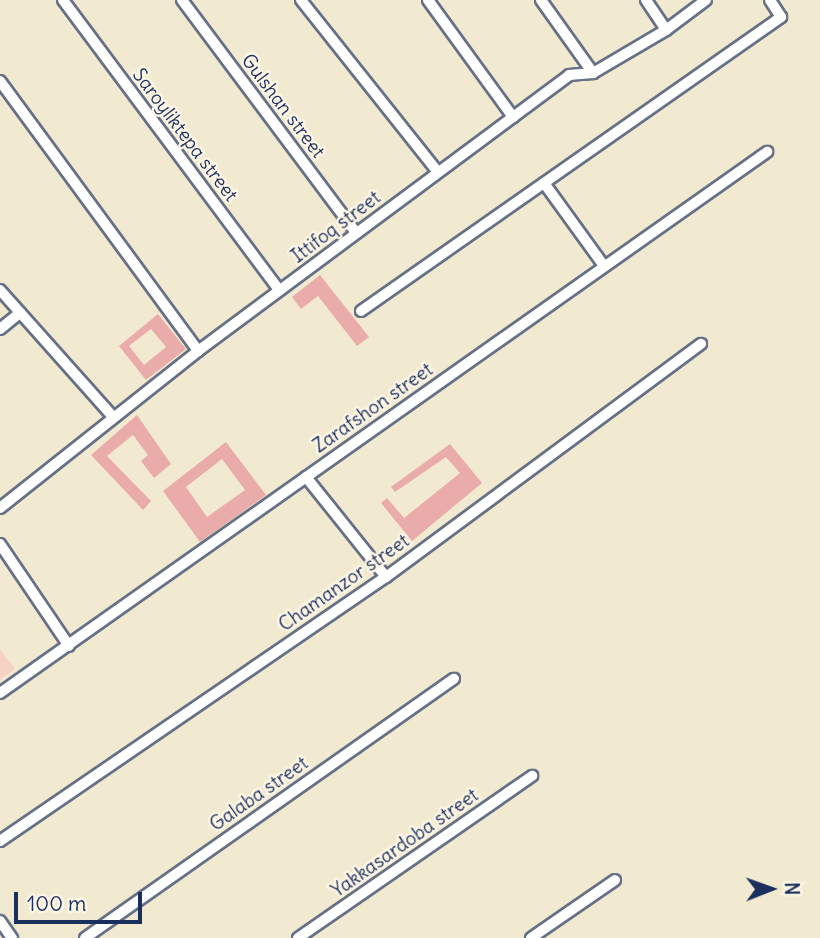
<!DOCTYPE html>
<style>
body{margin:0}
#map{position:relative;width:820px;height:938px;overflow:hidden;background:#f2ead0;font-family:Delius,sans-serif}
div>[style]{position:absolute}
.built>*{inset:0;background:#f6d2c4}
.building>*{inset:0;background:#eaacaa}
.roads{filter:drop-shadow(2px 0 #667086) drop-shadow(-2px 0 #667086) drop-shadow(0 2px #667086) drop-shadow(0 -2px #667086)}
.minor>*{height:10px;margin:-5px;padding:0 5px;transform-origin:5px;border-radius:5px;background:#fff}
span{translate:-50% -50%;white-space:nowrap;text-align:center;line-height:1.15;-webkit-text-stroke:5px #fcf5e5;paint-order:stroke}
.street-label{font-size:19px;color:#1b2f5e}
.north{position:absolute;left:736px;top:854px;width:70px;height:70px;-webkit-text-stroke:5px #fcf5e5;paint-order:stroke;rotate:89deg;font-size:19px;font-weight:700;line-height:28px;text-align:center;color:#1b2f5e}
.north::after{content:'';display:block;margin:auto;width:24px;height:32px;background:#1b2f5e;clip-path:polygon(50% 0,100% 100%,50% 72%,0 100%)}
.scale{position:absolute;left:14px;top:892px;width:128px;height:32px;box-sizing:border-box;border:4px solid #1b2f5e;border-top:0;padding-left:9px;font-size:21px;line-height:24px;white-space:nowrap;color:#1b2f5e;-webkit-text-stroke:5px #fcf5e5;paint-order:stroke}
</style>
<div id="map">
<div class="built">
<i style="clip-path:polygon(0 649px,15px 669px,0 680px)"></i>
</div>
<div class="building">
<i style="clip-path:polygon(320px 275px,369px 337px,357px 346px,318px 296px,301px 309px,292px 297px)"></i>
<i style="clip-path:polygon(evenodd,158px 314px,186px 349px,146px 380px,119px 346px,158px 314px,151px 329px,166px 347px,144px 365px,129px 346px,151px 329px)"></i>
<i style="clip-path:polygon(137px 415px,171px 464px,154px 478px,141px 461px,148px 455px,133px 435px,107px 456px,151px 501px,143px 510px,91px 455px)"></i>
<i style="clip-path:polygon(evenodd,226px 442px,266px 495px,200px 542px,163px 491px,226px 442px,222px 459px,245px 490px,207px 517px,186px 487px,222px 459px)"></i>
<i style="clip-path:polygon(450px 444px,482px 483px,412px 541px,381px 503px,387px 498px,404px 518px,460px 473px,446px 457px,395px 492px,391px 487px)"></i>
</div>
<div class="roads">
<div class="minor">
<i style="left:63px;top:0;width:362px;rotate:53.3deg"></i>
<i style="left:182px;top:0;width:291px;rotate:53.2deg"></i>
<i style="left:301px;top:0;width:220px;rotate:51.5deg"></i>
<i style="left:428px;top:0;width:145px;rotate:54deg"></i>
<i style="left:541px;top:0;width:90px;rotate:54.5deg"></i>
<i style="left:646px;top:0;width:36px;rotate:56deg"></i>
<i style="left:0;top:81px;width:335px;rotate:53.7deg"></i>
<i style="left:544px;top:183px;width:102px;rotate:54.1deg"></i>
<i style="left:0;top:290px;width:170px;rotate:48.3deg"></i>
<i style="left:361px;top:311px;width:513px;rotate:-34.99deg"></i>
<i style="left:781px;top:17px;width:20px;rotate:-123deg"></i>
<i style="left:0;top:329px;width:26px;rotate:-39deg"></i>
<i style="left:306px;top:477px;width:128px;rotate:51.3deg"></i>
<i style="left:0;top:508px;width:253px;rotate:-38.4deg"></i>
<i style="left:198px;top:351px;width:462px;rotate:-36.6deg"></i>
<i style="left:569px;top:75px;width:24px;rotate:-5deg"></i>
<i style="left:593px;top:73px;width:85px;rotate:-30.5deg"></i>
<i style="left:666px;top:30px;width:50px;rotate:-36.9deg"></i>
<i style="left:0;top:544px;width:123px;rotate:55.9deg"></i>
<i style="left:0;top:693px;width:939px;rotate:-35.2deg"></i>
<i style="left:0;top:841px;width:468px;rotate:-34.4deg"></i>
<i style="left:386px;top:577px;width:392px;rotate:-36.5deg"></i>
<i style="left:0;top:921px;width:21px;rotate:55deg"></i>
<i style="left:85px;top:938px;width:451px;rotate:-35.1deg"></i>
<i style="left:298px;top:938px;width:285px;rotate:-34.7deg"></i>
<i style="left:531px;top:938px;width:102px;rotate:-34.6deg"></i>
</div>
</div>
<div class="street-label">
<span style="left:283px;top:106px;rotate:53deg">Gulshan street</span>
<span style="left:185px;top:135px;rotate:53deg">Saroyliktepa street</span>
<span style="left:336px;top:227px;rotate:-37deg">Ittifoq street</span>
<span style="left:373px;top:408px;rotate:-35deg">Zarafshon street</span>
<span style="left:344px;top:583px;rotate:-35deg">Chamanzor street</span>
<span style="left:259px;top:794px;rotate:-35deg">Galaba street</span>
<span style="left:405px;top:843px;rotate:-35deg">Yakkasardoba street</span>
</div>
<div class="north">N</div>
<div class="scale">100 m</div>
</div>
